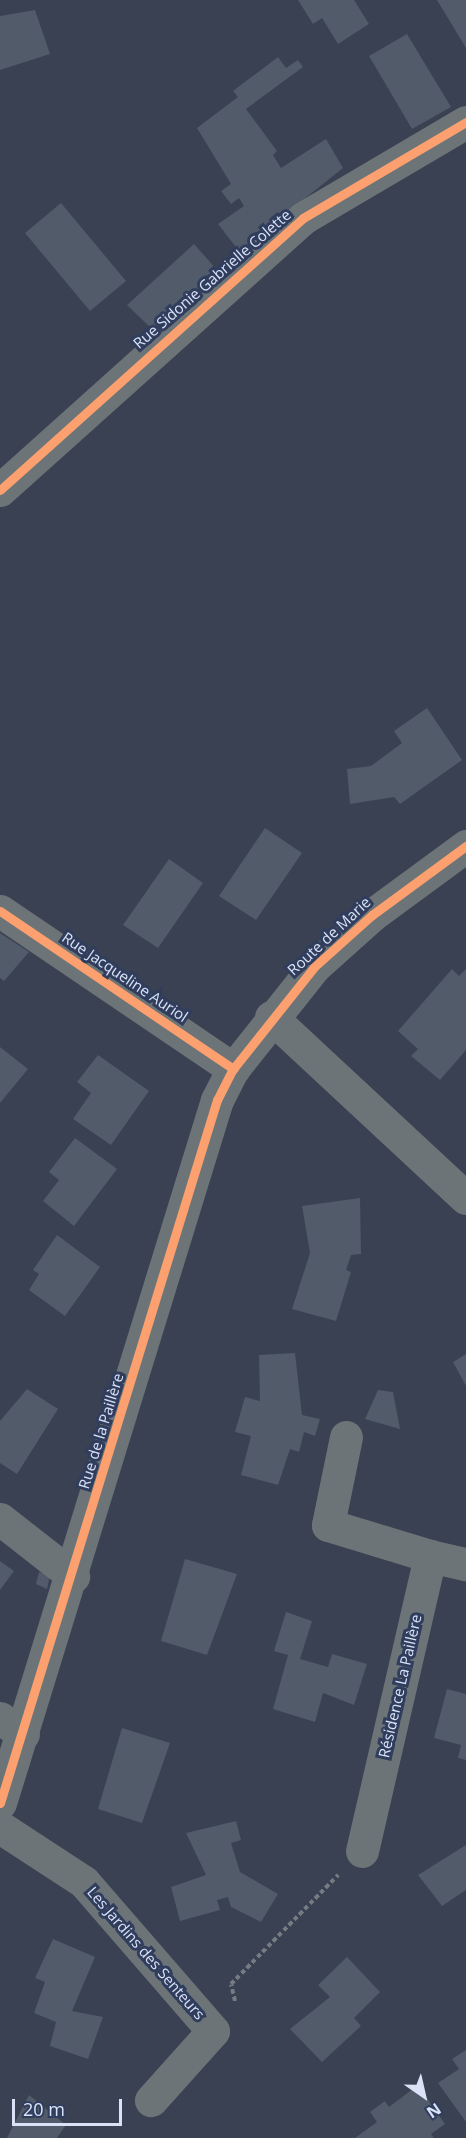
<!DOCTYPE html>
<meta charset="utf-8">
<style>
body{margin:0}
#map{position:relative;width:466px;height:2138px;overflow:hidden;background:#3a4152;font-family:"Open Sans",sans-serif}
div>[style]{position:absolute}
.building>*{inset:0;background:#525b69}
.path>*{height:4px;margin-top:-2px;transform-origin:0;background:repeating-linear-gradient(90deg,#757b82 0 4.5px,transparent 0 7.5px)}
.minor>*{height:33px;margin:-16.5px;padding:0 16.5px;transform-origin:16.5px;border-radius:16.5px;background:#6c7477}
.tertiary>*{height:33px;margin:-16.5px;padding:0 16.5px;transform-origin:16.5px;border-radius:16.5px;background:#6c7477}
.cycleway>*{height:9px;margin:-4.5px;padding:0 4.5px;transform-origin:4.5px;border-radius:4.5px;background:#fca06f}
span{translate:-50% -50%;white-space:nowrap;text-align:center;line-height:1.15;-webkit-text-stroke:6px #303d5d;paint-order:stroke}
.street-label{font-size:15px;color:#d9e2f7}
.north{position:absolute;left:394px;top:2066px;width:60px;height:60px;-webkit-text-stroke:4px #303d5d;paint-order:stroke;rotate:146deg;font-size:16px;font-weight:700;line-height:24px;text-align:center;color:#d9e2f7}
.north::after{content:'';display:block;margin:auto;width:21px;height:27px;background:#d9e2f7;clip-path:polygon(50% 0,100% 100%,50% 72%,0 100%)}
.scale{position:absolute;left:12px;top:2099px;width:110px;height:27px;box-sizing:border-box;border:3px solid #d9e2f7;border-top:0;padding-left:8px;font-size:18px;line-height:21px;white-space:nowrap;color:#d9e2f7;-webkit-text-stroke:4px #303d5d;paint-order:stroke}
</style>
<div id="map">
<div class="building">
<i style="clip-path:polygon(298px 0,354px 0,369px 24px,338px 44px,322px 18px,313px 24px)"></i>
<i style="clip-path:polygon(437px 0,466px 0,466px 48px)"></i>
<i style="clip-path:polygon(35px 10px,50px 54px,0 70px,0 16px)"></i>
<i style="clip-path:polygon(407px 34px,451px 107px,412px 129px,369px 56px)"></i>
<i style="clip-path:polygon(278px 57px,286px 68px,298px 60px,303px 67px,246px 109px,277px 151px,273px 155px,281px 168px,326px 139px,343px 168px,239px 251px,218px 224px,244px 206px,239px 198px,231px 204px,221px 191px,231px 184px,197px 128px,238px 97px,233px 91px)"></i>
<i style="clip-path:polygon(61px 203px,126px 281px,90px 311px,25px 233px)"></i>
<i style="clip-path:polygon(194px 244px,218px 271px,153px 330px,127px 305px)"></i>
<i style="clip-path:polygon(427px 708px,462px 760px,400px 804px,394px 797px,350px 804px,347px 769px,371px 766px,402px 743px,394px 731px)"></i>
<i style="clip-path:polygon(265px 828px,302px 853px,256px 920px,219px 896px)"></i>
<i style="clip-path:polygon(169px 859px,203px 883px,158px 948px,123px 925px)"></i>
<i style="clip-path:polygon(0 933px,29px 952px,4px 981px,0 978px)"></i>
<i style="clip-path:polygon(452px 969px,459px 976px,466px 969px,466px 1050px,440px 1080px,411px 1056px,418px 1049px,398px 1031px)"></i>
<i style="clip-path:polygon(0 1047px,28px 1069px,0 1103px)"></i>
<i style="clip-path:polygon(98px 1055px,149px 1091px,111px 1145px,73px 1119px,91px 1093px,77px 1082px)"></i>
<i style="clip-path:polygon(75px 1138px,117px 1169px,74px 1226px,43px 1201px,59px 1180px,49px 1172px)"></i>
<i style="clip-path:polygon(360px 1198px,361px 1254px,351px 1255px,346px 1270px,351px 1272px,336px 1321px,292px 1309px,310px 1253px,302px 1206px)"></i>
<i style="clip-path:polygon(57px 1235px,100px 1267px,65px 1316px,29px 1290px,39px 1274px,33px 1270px)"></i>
<i style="clip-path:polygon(295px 1353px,302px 1415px,320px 1419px,315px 1436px,304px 1432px,299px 1452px,290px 1449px,278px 1485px,241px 1475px,251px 1436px,235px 1432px,245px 1397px,260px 1401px,259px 1355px)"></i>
<i style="clip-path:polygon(466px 1354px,466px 1386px,453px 1362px)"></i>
<i style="clip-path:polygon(27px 1389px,58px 1409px,17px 1474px,0 1463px,0 1421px)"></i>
<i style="clip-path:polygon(378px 1390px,393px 1392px,400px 1429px,365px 1419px)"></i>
<i style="clip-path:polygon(185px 1559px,237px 1574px,207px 1655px,161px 1641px)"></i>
<i style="clip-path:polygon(0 1561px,14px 1571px,0 1590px)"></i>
<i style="clip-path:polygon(39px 1572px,50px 1575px,47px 1589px,36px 1584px)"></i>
<i style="clip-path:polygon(286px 1612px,312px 1621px,300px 1659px,328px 1667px,332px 1654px,367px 1664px,354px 1705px,323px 1693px,315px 1722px,273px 1709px,288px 1655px,274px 1651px)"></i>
<i style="clip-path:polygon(447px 1689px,466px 1694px,466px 1760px,458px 1758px,461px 1745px,434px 1738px)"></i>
<i style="clip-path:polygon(122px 1728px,170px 1743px,142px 1823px,98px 1809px)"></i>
<i style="clip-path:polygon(236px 1821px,241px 1840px,231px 1843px,240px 1872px,278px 1894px,261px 1922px,231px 1907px,228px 1897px,217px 1900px,220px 1910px,180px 1921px,171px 1887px,206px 1875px,186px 1833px)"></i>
<i style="clip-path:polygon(466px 1845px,466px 1890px,442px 1906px,418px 1875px)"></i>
<i style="clip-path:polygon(53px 1939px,95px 1957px,72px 2011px,103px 2017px,88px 2059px,50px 2046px,56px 2022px,34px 2013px,45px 1982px,35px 1978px)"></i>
<i style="clip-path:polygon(347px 1957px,380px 1992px,354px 2018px,361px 2026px,322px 2062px,290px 2029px,330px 1997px,318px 1985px)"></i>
<i style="clip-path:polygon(466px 2050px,466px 2122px,438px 2083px,459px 2069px,452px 2059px)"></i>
<i style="clip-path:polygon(418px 2085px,445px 2124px,431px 2134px,434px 2138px,355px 2138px,377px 2122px,370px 2112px,385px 2101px,389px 2107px)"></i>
<i style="clip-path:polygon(29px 2095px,66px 2125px,57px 2138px,7px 2138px)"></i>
</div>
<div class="path">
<i style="left:235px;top:2001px;width:17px;rotate:-103deg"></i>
<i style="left:231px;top:1984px;width:153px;rotate:-45.5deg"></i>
</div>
<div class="minor">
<i style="left:0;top:490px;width:407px;rotate:-41.9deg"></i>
<i style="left:303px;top:218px;width:189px;rotate:-30.5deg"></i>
<i style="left:0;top:911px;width:282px;rotate:34.1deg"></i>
<i style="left:271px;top:1017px;width:266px;rotate:42.9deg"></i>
<i style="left:346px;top:1437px;width:90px;rotate:101.6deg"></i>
<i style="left:328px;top:1525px;width:107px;rotate:16.9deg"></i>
<i style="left:0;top:1519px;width:93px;rotate:38deg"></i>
<i style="left:0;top:1718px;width:28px;rotate:35deg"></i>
<i style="left:0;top:1827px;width:100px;rotate:33.2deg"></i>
<i style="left:84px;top:1882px;width:197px;rotate:49.1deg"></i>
<i style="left:213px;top:2031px;width:93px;rotate:131.9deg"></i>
<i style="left:362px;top:1851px;width:303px;rotate:-77deg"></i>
<i style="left:430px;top:1556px;width:37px;rotate:13deg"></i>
</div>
<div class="tertiary">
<i style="left:0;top:1803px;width:736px;rotate:-72.85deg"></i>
<i style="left:217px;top:1100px;width:35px;rotate:-63deg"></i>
<i style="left:233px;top:1069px;width:130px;rotate:-51.5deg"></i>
<i style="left:314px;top:967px;width:78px;rotate:-41.9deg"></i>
<i style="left:372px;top:915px;width:117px;rotate:-36.3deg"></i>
</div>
<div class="cycleway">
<i style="left:0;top:490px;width:407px;rotate:-41.9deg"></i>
<i style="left:303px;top:218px;width:189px;rotate:-30.5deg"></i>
<i style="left:0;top:911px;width:282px;rotate:34.1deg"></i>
<i style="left:0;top:1803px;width:736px;rotate:-72.85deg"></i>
<i style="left:217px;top:1100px;width:35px;rotate:-63deg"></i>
<i style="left:233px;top:1069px;width:130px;rotate:-51.5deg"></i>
<i style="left:314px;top:967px;width:78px;rotate:-41.9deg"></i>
<i style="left:372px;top:915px;width:117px;rotate:-36.3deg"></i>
</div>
<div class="street-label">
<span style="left:212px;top:279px;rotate:-41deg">Rue Sidonie Gabrielle Colette</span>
<span style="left:329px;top:936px;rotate:-43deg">Route de Marie</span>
<span style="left:125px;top:977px;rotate:34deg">Rue Jacqueline Auriol</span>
<span style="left:101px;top:1431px;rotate:-73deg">Rue de la Paillère</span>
<span style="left:400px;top:1686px;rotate:-77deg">Résidence La Paillère</span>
<span style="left:146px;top:1953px;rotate:49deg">Les Jardins des Senteurs</span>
</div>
<div class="north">N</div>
<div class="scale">20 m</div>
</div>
